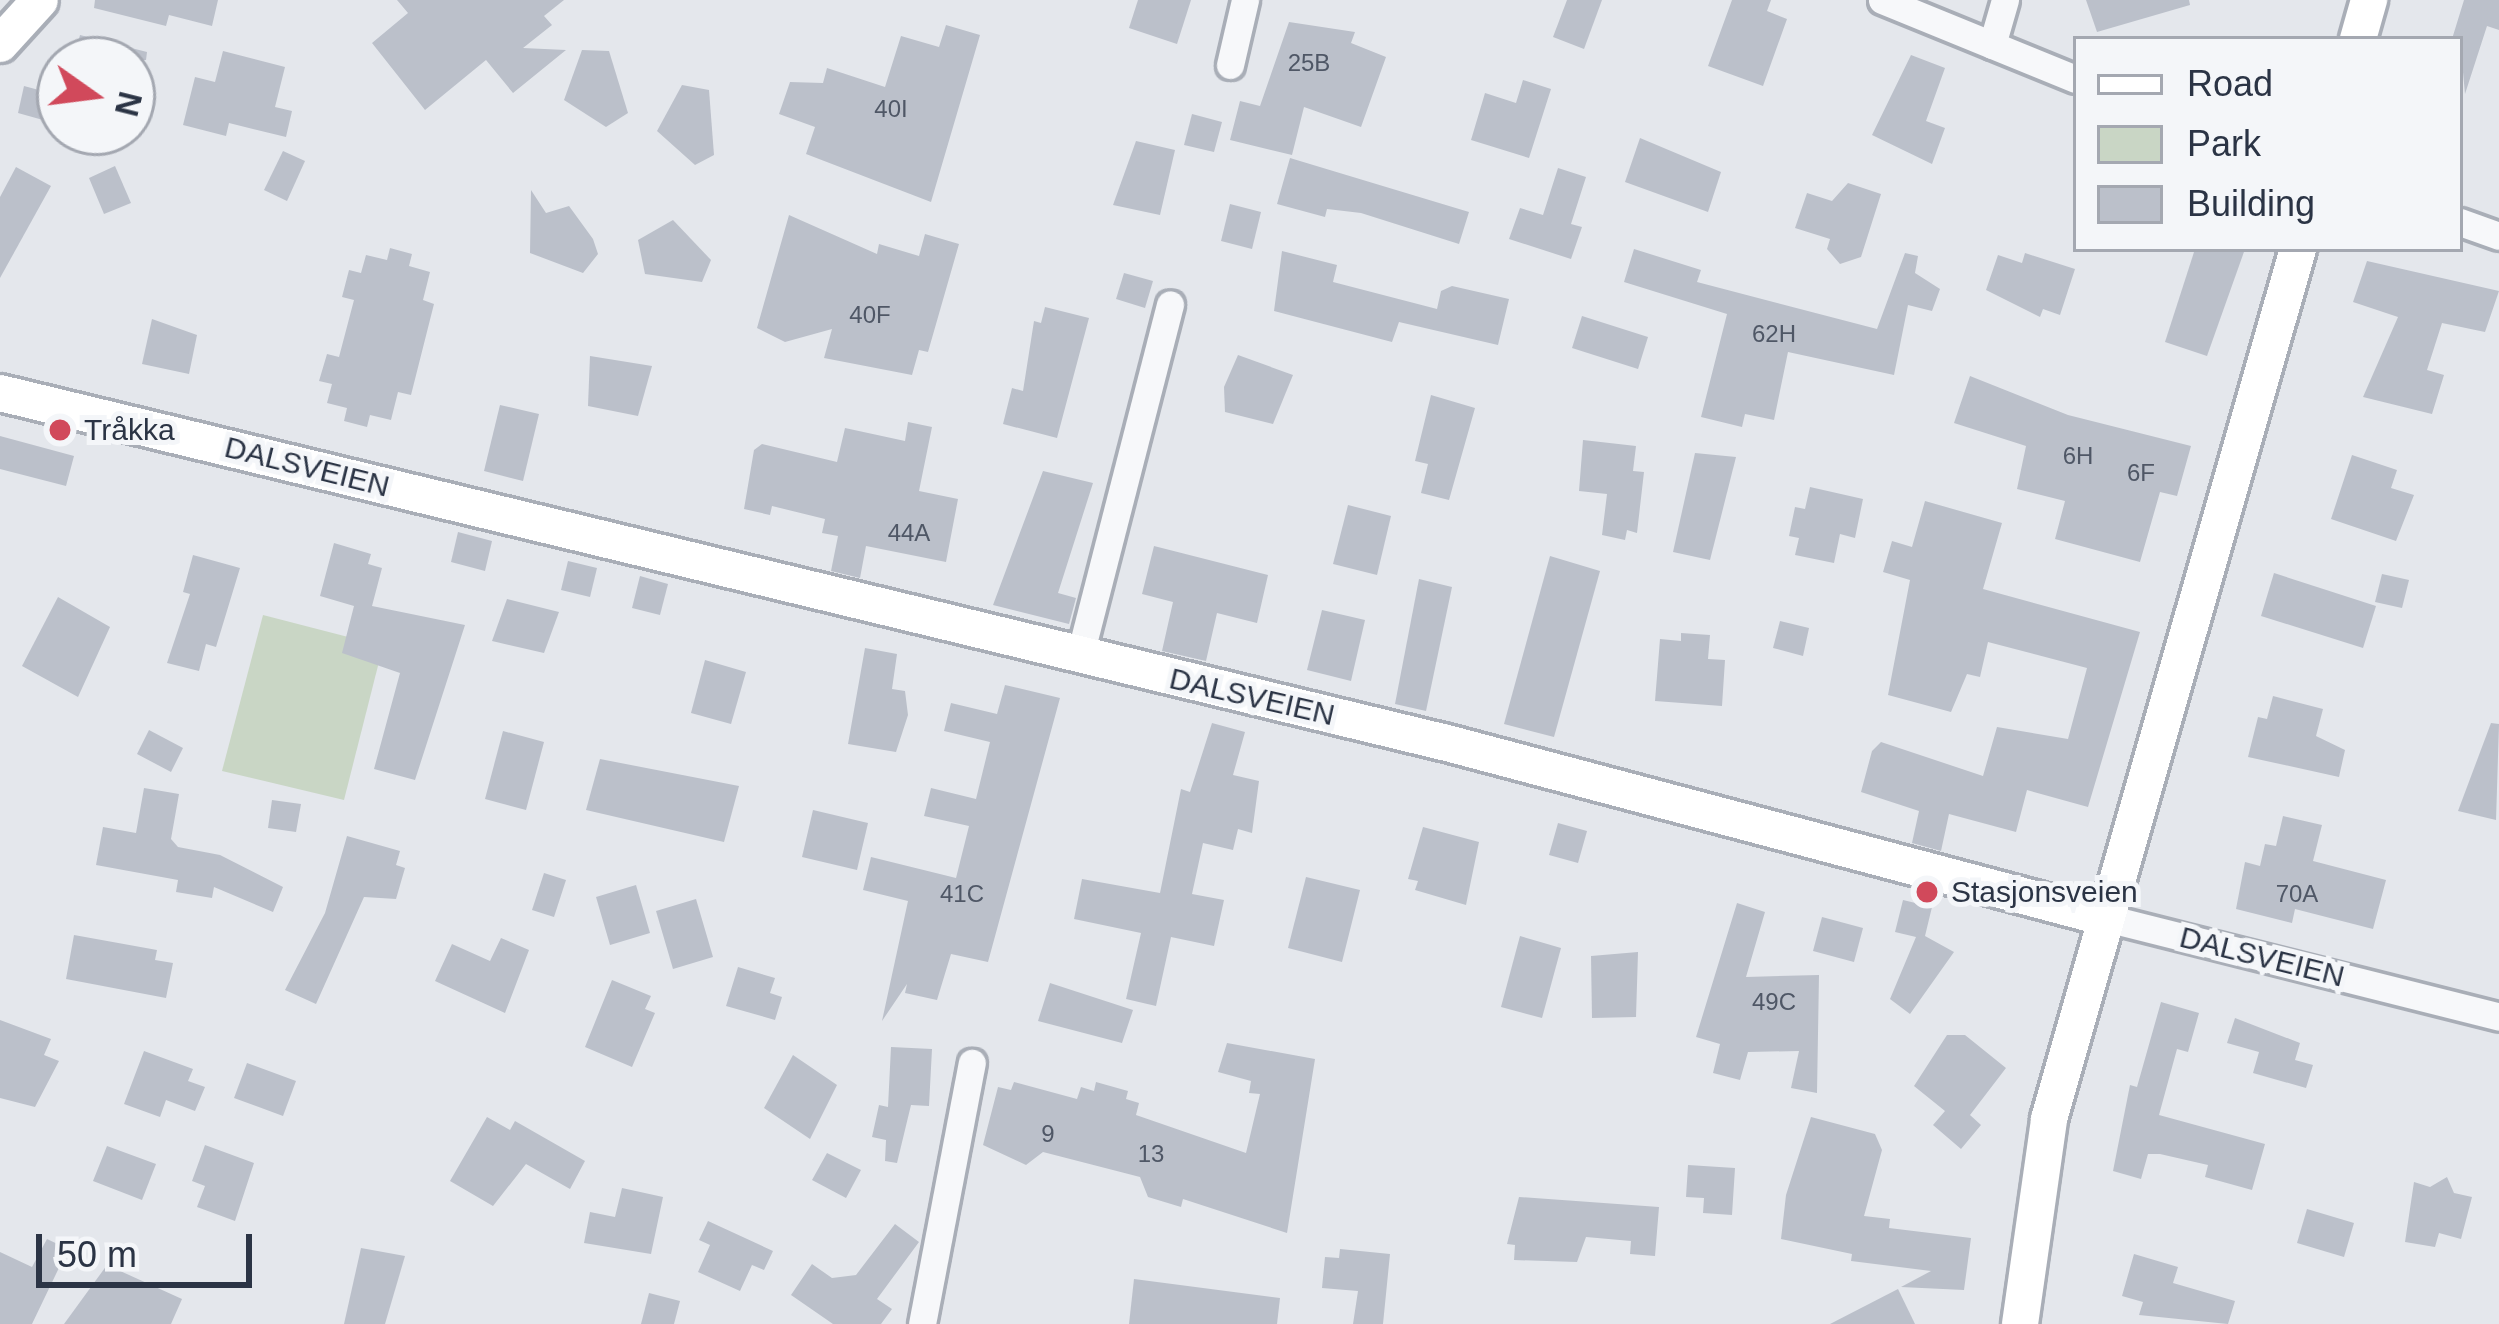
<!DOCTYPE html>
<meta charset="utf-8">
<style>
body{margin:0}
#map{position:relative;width:2499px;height:1324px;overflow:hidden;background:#e4e7ec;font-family:Arial,sans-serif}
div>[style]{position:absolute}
.green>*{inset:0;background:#c9d6c5}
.building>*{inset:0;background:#bbc0ca}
.roads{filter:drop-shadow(3px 0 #a9aeb7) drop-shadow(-3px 0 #a9aeb7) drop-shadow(0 3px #a9aeb7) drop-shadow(0 -3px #a9aeb7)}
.street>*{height:27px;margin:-13.5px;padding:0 13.5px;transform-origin:13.5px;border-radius:13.5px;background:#f7f8fa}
.secondary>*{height:36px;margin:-18px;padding:0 18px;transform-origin:18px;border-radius:18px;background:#fff}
.dots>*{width:33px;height:33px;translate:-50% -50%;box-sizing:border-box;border:6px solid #f4f6f9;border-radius:50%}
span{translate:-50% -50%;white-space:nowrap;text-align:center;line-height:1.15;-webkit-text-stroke:10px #f4f6f9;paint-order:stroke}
.number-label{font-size:24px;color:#4f5766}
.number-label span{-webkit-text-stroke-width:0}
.poi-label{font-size:30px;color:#2b3445}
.left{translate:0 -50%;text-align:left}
.street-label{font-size:30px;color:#2b3445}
.legend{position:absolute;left:2073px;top:36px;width:390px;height:216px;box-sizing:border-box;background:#f4f6f9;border:3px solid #a4a8b1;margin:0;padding:15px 21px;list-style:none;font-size:36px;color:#2b3445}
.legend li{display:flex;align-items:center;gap:24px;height:60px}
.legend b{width:60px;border:3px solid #a4a8b1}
.north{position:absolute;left:36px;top:36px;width:120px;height:120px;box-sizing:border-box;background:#f4f6f9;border:3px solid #a4a8b1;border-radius:50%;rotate:104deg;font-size:33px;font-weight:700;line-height:48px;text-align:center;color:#2b3445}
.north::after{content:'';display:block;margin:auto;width:42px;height:54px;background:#d1495b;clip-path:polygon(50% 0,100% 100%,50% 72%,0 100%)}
.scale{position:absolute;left:36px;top:1234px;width:216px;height:54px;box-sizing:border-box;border:6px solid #2b3445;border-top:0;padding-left:15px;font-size:36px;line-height:42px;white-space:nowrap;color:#2b3445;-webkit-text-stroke:9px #f4f6f9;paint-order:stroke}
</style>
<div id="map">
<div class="green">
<i style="clip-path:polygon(263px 615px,383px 646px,344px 800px,222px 771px)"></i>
</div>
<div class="building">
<i style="clip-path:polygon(95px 0,218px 0,212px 26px,169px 15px,166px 26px,94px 8px)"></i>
<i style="clip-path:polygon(397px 0,564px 0,544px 16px,552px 25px,523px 48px,566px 50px,513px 93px,486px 60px,425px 110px,372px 43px,408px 13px)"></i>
<i style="clip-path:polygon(1138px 0,1191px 0,1177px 44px,1129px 28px)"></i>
<i style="clip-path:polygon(1567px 0,1602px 0,1584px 49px,1553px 37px)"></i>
<i style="clip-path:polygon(1732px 0,1771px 0,1767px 11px,1787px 19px,1763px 86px,1708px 66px)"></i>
<i style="clip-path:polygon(2086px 0,2189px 0,2190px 5px,2097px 32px)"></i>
<i style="clip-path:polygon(2464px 0,2499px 0,2499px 30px,2487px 26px,2465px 94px,2460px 39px,2452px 39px)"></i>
<i style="clip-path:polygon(1289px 22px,1355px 32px,1351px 43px,1386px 57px,1361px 127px,1304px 107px,1292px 155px,1230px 140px,1240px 101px,1260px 106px)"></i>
<i style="clip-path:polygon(946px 25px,980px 35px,931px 202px,806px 154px,815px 127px,779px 114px,790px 82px,823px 83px,827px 68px,885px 87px,901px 36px,939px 47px)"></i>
<i style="clip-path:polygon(80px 35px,147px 52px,146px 60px,74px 60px)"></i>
<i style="clip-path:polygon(582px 50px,609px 51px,628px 113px,606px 127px,564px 100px)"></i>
<i style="clip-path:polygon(223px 51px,285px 67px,275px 107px,292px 111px,286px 137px,229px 123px,226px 136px,183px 125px,195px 77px,215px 82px)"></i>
<i style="clip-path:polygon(1911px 55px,1945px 68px,1926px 121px,1945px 128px,1932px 164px,1872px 135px)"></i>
<i style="clip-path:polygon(1523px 80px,1551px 89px,1529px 158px,1471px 140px,1485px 93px,1516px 103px)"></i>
<i style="clip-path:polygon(682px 85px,709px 90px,714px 155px,695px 165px,657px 131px)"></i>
<i style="clip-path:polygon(24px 86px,50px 93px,43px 120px,18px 113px)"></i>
<i style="clip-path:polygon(1192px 114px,1222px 122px,1214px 152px,1184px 145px)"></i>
<i style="clip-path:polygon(1640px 138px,1721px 172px,1708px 212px,1625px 182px)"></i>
<i style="clip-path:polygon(1136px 141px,1175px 150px,1160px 215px,1113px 205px)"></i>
<i style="clip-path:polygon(283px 151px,305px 161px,287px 201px,264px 190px)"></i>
<i style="clip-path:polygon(1290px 158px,1469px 212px,1459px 244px,1361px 213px,1327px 209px,1325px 217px,1277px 204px)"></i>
<i style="clip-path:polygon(115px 166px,131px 203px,104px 214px,89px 178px)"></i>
<i style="clip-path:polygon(16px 167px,51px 186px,0 278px,0 197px)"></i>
<i style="clip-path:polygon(1558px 168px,1586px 177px,1571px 224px,1582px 227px,1571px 259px,1509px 239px,1520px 208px,1543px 215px)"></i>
<i style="clip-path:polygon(1848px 183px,1881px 194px,1861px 257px,1840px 264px,1827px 249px,1830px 239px,1795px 228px,1807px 193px,1832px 201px)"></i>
<i style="clip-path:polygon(531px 190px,546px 213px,569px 206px,593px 239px,598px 254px,583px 273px,530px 253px)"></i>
<i style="clip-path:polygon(1230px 204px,1261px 212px,1252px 249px,1221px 241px)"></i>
<i style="clip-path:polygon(789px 215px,877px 254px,879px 244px,919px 256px,925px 234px,959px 244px,928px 352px,919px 350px,912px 375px,824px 358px,832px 329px,785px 342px,757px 328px)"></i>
<i style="clip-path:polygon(673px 220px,711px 260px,702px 282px,645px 274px,638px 240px)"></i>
<i style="clip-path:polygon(390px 248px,412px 254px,409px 266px,430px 272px,423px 300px,434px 304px,411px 395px,398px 392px,391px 420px,370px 415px,367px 427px,344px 421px,347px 408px,327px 403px,332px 384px,319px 381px,327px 354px,339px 357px,354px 300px,342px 297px,349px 270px,361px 273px,366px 255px,387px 260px)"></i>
<i style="clip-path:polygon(1634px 249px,1701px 270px,1697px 282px,1877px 329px,1905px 253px,1918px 256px,1915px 273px,1940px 289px,1932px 311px,1908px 305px,1894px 375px,1788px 352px,1774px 420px,1745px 414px,1742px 427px,1701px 417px,1727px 314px,1624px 282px)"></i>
<i style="clip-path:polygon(2195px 249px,2245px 249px,2207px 356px,2165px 342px)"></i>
<i style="clip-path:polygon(1282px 251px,1337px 265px,1333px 282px,1437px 309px,1441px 291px,1452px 286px,1509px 299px,1498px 345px,1399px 322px,1392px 342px,1274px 311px)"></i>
<i style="clip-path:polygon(2025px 253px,2075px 269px,2060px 315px,2043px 309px,2040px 317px,1986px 290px,1998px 255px,2022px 263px)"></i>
<i style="clip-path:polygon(2367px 261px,2499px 291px,2485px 332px,2442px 323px,2427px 370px,2444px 375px,2432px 414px,2363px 397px,2398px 317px,2353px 302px)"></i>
<i style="clip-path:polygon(1124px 273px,1153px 281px,1145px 308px,1116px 299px)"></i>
<i style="clip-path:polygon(1045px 307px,1089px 318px,1057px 438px,1003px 424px,1012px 388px,1023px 391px,1034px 321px,1041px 323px)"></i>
<i style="clip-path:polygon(1582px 316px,1648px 337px,1638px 369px,1572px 348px)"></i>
<i style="clip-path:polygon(152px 319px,197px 335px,189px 374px,142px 364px)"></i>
<i style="clip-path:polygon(1238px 355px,1293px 375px,1273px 424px,1225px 412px,1224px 387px)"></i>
<i style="clip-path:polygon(590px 356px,652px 366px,638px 416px,588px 406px)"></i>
<i style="clip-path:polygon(1970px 376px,2068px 415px,2191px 446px,2177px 496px,2160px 492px,2140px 562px,2055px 539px,2065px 501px,2017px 489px,2026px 446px,1954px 423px)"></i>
<i style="clip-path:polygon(1431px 395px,1475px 408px,1449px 500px,1421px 493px,1428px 464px,1415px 461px)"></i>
<i style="clip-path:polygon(500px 405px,539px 414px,523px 481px,484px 471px)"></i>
<i style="clip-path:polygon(908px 422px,932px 427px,919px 491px,958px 499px,946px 562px,866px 546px,860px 578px,831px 571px,838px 536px,822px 533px,825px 519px,772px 506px,770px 515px,744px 509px,754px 450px,762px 444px,837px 462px,845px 428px,905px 441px)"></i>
<i style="clip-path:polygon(0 436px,74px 456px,66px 486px,0 469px)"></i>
<i style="clip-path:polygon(1583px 440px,1636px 446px,1633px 471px,1644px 472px,1637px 533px,1627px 530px,1625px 540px,1602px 535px,1607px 494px,1579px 491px)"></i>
<i style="clip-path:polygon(1695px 453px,1736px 457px,1710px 560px,1673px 552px)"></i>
<i style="clip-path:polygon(2352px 455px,2397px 470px,2391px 488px,2414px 495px,2396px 541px,2331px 519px)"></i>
<i style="clip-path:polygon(1043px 471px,1093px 483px,1058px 593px,1076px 598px,1069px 624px,993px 605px)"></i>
<i style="clip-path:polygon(1810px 487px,1863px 499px,1855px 538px,1840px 534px,1834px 563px,1795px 555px,1799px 538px,1789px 536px,1795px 507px,1805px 509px)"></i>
<i style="clip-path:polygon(1925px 501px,2002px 523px,1983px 589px,2140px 632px,2088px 807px,2027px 790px,2016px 832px,1949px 814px,1941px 851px,1912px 843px,1919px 811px,1861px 792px,1872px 751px,1881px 742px,1983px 776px,1997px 727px,2068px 739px,2087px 668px,1988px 642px,1980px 677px,1967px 674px,1951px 712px,1888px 695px,1910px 580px,1883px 572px,1892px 541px,1912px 547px)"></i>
<i style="clip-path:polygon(1348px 505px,1391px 516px,1377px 575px,1333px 564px)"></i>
<i style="clip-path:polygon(458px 532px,492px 541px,485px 571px,451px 562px)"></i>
<i style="clip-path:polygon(334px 543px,371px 554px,368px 564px,382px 568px,372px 606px,465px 625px,415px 780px,374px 769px,400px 673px,342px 653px,354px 606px,320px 596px)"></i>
<i style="clip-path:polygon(1154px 546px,1268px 575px,1257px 623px,1217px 613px,1206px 661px,1162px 651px,1173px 602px,1142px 594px)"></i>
<i style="clip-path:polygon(193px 555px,240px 568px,216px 647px,206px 644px,199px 671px,167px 663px,190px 594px,183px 592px)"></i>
<i style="clip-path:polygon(1550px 556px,1600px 571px,1554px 737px,1504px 724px)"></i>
<i style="clip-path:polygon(568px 561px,597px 568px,590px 597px,561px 590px)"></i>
<i style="clip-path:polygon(2274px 573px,2376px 606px,2363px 648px,2261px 616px)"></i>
<i style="clip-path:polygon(2382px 574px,2409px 580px,2402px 608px,2375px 602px)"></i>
<i style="clip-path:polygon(640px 576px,668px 584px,660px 615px,632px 608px)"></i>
<i style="clip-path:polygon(1419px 579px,1452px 587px,1426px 711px,1395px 704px)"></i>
<i style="clip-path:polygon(58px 597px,110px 627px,78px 697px,22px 666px)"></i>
<i style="clip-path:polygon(507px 599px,559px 612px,544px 653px,492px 641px)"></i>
<i style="clip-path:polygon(1322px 610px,1365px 620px,1351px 681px,1307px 670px)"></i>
<i style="clip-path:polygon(1780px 621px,1809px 628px,1803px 656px,1773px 648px)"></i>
<i style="clip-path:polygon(1681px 633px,1710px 635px,1708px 659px,1725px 660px,1722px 706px,1655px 701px,1660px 639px,1681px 641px)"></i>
<i style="clip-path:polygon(865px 648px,897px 654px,892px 689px,905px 691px,908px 715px,896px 752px,848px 744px)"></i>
<i style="clip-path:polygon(705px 660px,746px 672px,731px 724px,691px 713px)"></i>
<i style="clip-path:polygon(1005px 685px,1060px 698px,988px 962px,951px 954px,937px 1000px,905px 993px,907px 984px,882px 1021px,908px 901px,863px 890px,871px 857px,956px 878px,969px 826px,924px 816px,931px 788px,976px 799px,990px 742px,944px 731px,951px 703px,997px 714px)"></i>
<i style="clip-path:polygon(2273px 696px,2323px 709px,2316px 736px,2345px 750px,2339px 777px,2248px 757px,2258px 717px,2267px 719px)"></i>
<i style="clip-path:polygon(1212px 723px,1245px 732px,1233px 775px,1259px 781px,1252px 833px,1238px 829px,1233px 850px,1203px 843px,1192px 894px,1224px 900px,1214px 946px,1171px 937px,1156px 1006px,1126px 999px,1141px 933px,1074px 919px,1082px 879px,1160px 893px,1181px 789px,1190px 792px)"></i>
<i style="clip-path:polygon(2491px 723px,2499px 724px,2496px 820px,2458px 811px)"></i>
<i style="clip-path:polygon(149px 730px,183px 748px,171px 772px,137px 754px)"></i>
<i style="clip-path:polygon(503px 731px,544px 742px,526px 810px,485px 799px)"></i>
<i style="clip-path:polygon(600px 759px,739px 786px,724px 842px,586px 810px)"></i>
<i style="clip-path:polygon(144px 788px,179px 794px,171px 839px,178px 847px,220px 855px,283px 887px,273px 912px,214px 887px,212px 898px,176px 892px,178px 880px,96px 865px,103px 827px,136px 833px)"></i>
<i style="clip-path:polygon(272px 800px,301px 804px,296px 832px,268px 828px)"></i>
<i style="clip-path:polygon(813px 810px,868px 823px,857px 870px,802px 857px)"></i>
<i style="clip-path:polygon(2283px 816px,2322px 825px,2313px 861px,2386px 880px,2373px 929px,2295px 909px,2292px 923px,2236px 909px,2245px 862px,2260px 866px,2265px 844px,2276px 846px)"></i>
<i style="clip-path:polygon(1558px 823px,1587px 831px,1578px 863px,1549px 855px)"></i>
<i style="clip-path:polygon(1423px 827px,1479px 842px,1466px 905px,1415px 890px,1418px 881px,1408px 879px)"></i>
<i style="clip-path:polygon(347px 836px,400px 851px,396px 865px,405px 868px,396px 899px,364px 897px,316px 1004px,285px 990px,325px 913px)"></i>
<i style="clip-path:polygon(544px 873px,566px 880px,554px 917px,532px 910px)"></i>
<i style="clip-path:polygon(1306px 877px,1360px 890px,1342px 962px,1288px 948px)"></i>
<i style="clip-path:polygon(636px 885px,650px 933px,610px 945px,596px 897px)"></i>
<i style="clip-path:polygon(696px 899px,713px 957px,673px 969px,656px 911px)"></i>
<i style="clip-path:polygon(1903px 900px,1932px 907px,1925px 936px,1954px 952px,1910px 1014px,1890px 999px,1916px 937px,1895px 932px)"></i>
<i style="clip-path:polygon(1737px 903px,1765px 912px,1746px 977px,1819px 975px,1817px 1093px,1791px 1088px,1799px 1051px,1748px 1052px,1740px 1080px,1713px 1073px,1720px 1044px,1696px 1037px)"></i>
<i style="clip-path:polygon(1822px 917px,1863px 928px,1854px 962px,1813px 951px)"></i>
<i style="clip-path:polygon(74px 935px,157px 950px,155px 960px,173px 963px,166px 998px,66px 979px)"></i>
<i style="clip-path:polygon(1520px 936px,1561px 948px,1542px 1018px,1501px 1007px)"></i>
<i style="clip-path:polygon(501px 938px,529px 950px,505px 1013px,435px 981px,452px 944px,490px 961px)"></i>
<i style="clip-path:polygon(1638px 952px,1636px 1017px,1592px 1018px,1591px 956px)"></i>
<i style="clip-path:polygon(738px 967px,775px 978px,770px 993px,782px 997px,775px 1020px,726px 1006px)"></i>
<i style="clip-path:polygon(612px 980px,651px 996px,645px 1009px,655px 1013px,632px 1067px,585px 1047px)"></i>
<i style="clip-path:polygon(1050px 983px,1133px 1010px,1122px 1043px,1038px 1021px)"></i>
<i style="clip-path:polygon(2161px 1002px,2199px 1013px,2188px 1052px,2177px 1049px,2159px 1115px,2265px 1144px,2252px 1190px,2205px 1177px,2208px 1165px,2160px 1154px,2148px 1154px,2141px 1179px,2113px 1171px,2130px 1085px,2137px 1087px)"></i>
<i style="clip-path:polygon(2235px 1018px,2300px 1043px,2295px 1060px,2313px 1065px,2306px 1088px,2253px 1073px,2259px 1052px,2227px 1043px)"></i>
<i style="clip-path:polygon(0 1020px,51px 1039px,44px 1055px,59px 1061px,35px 1107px,0 1098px)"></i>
<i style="clip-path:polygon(1947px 1035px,1965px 1035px,2006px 1068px,1970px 1115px,1981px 1125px,1961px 1149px,1933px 1125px,1945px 1111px,1914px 1086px)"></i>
<i style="clip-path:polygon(1227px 1043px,1315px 1059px,1287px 1233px,1183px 1199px,1181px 1207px,1148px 1197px,1140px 1177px,1043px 1152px,1026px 1165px,983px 1145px,998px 1087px,1011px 1090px,1014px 1082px,1077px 1099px,1081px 1087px,1094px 1091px,1096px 1082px,1128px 1091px,1126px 1099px,1139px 1103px,1136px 1115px,1246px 1153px,1260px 1094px,1249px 1093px,1251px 1081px,1218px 1072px)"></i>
<i style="clip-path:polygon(891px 1047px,932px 1049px,929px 1106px,911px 1105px,897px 1163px,885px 1161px,886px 1140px,872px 1137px,879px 1105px,888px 1107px)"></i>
<i style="clip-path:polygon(144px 1051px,193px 1069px,188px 1081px,205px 1087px,195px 1111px,166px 1100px,160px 1117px,124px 1104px)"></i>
<i style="clip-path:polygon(793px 1055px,837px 1085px,810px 1139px,764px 1108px)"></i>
<i style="clip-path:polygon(247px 1063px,296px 1081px,283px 1116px,234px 1098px)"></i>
<i style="clip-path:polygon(487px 1117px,510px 1130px,515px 1121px,585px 1161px,570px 1189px,526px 1164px,493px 1206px,450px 1181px)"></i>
<i style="clip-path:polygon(1811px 1117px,1875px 1134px,1882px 1150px,1864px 1216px,1890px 1219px,1889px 1228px,1971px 1238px,1964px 1290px,1901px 1287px,1931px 1271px,1851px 1261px,1852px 1254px,1781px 1239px,1786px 1195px)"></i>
<i style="clip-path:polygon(205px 1145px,254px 1163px,235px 1221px,197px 1207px,205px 1186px,192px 1181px)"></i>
<i style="clip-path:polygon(107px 1146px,156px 1164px,142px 1200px,93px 1181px)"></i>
<i style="clip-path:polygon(827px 1153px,861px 1170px,846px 1198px,812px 1180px)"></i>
<i style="clip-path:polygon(1688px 1165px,1735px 1168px,1732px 1215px,1703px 1213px,1704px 1198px,1686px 1197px)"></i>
<i style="clip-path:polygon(2447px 1177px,2454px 1193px,2472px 1197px,2461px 1239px,2439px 1233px,2435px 1247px,2405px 1242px,2414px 1182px,2430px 1187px)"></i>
<i style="clip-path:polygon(622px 1188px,663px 1197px,651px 1254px,584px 1243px,590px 1212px,615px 1217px)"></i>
<i style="clip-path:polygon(1519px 1197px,1659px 1207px,1655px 1256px,1630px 1254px,1631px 1241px,1586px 1237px,1577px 1262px,1514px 1260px,1515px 1245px,1507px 1244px)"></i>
<i style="clip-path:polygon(2307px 1209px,2354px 1223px,2344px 1257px,2297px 1243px)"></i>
<i style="clip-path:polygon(708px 1221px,773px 1251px,764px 1270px,752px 1265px,740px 1291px,698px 1272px,710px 1245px,699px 1240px)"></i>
<i style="clip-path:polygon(895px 1224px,919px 1242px,877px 1299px,892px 1309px,881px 1324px,833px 1324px,791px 1295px,812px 1264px,832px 1278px,856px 1275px)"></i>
<i style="clip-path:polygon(47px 1239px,68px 1249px,32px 1324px,0 1324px,0 1252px,32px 1267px)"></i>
<i style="clip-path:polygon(361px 1248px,405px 1256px,385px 1324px,344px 1324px)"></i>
<i style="clip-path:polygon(1340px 1249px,1390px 1254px,1383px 1324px,1353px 1324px,1358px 1291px,1322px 1288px,1325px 1257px,1339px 1258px)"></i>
<i style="clip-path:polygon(2134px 1254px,2178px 1267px,2173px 1283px,2235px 1301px,2228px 1324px,2139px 1315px,2143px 1302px,2122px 1296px)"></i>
<i style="clip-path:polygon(107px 1265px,182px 1299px,171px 1324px,64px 1324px)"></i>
<i style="clip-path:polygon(1134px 1279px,1280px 1298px,1277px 1324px,1129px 1324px)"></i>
<i style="clip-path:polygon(1898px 1289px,1915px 1324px,1830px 1324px)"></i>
<i style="clip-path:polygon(649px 1293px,680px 1301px,674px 1324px,641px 1324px)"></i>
</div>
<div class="roads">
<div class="street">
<i style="left:1882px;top:0;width:209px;rotate:22.2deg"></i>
<i style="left:1992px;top:45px;width:47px;rotate:-73.9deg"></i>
<i style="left:1230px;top:65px;width:67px;rotate:-77deg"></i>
<i style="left:2460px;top:222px;width:41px;rotate:19.7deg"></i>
<i style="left:1080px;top:655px;width:362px;rotate:-75.6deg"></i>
<i style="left:2106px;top:918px;width:405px;rotate:14.1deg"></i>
<i style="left:922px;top:1324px;width:266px;rotate:-79.2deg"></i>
</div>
<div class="secondary">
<i style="left:2358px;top:39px;width:41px;rotate:-74.2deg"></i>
<i style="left:0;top:44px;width:59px;rotate:-47.7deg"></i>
<i style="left:0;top:393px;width:1489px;rotate:13.6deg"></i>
<i style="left:1447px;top:743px;width:682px;rotate:14.87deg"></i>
<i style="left:2020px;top:1324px;width:207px;rotate:-81.9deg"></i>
<i style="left:2049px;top:1119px;width:905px;rotate:-74.03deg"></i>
</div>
</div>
<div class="dots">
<i style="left:60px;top:430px;background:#d1495b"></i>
<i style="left:1927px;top:892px;background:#d1495b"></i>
</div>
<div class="number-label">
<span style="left:1309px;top:63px">25B</span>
<span style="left:891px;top:109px">40I</span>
<span style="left:870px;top:315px">40F</span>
<span style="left:1774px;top:334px">62H</span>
<span style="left:2078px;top:456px">6H</span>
<span style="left:2141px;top:473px">6F</span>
<span style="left:909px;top:533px">44A</span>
<span style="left:962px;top:894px">41C</span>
<span style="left:2297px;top:894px">70A</span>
<span style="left:1774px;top:1002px">49C</span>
<span style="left:1048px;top:1134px">9</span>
<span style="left:1151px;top:1154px">13</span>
</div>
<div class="poi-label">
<span class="left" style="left:84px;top:430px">Tråkka</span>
<span class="left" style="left:1951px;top:892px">Stasjonsveien</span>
</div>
<div class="street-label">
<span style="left:307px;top:467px;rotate:14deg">DALSVEIEN</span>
<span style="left:1252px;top:697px;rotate:13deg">DALSVEIEN</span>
<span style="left:2262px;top:957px;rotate:14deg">DALSVEIEN</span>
</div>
<ul class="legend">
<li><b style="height:15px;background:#fff"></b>Road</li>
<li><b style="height:33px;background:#c9d6c5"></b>Park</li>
<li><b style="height:33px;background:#bbc0ca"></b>Building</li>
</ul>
<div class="north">N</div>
<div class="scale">50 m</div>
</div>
